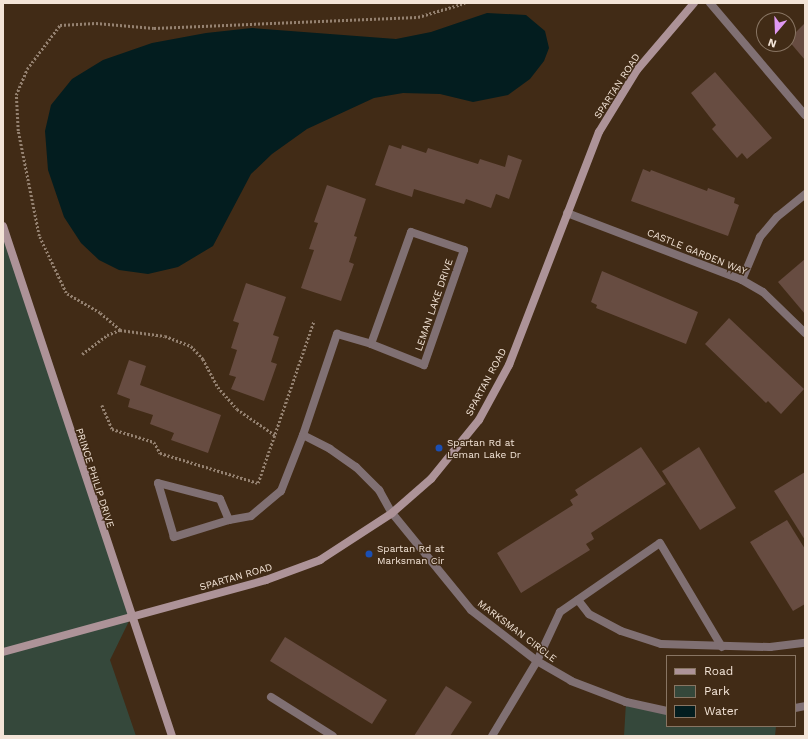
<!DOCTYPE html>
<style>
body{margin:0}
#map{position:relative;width:808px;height:739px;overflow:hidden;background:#412b16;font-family:"Work Sans",sans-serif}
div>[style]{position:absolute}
.green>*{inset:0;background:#35483b}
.water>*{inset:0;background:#031d1f}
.building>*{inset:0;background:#674c41}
.path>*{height:2.5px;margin-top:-1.25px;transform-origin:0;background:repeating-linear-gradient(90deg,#948170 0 2px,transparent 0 4px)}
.lane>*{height:8px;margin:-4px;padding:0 4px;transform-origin:4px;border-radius:4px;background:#807073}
.street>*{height:8px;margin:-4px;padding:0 4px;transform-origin:4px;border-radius:4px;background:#807073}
.secondary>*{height:8px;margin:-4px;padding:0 4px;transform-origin:4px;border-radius:4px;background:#ad9398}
.dots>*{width:11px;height:11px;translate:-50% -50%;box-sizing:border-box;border:2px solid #412b16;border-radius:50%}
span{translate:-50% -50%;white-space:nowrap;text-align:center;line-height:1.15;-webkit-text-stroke:3px #412b16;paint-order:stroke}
.street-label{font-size:10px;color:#f3e4d7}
.poi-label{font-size:10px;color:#f3e4d7}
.left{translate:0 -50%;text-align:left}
.frame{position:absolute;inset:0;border:4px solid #f3e4d7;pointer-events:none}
.legend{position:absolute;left:666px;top:655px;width:130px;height:72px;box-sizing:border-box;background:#412b16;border:1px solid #887563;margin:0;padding:5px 7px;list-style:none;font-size:12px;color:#f3e4d7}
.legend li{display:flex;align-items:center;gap:8px;height:20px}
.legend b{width:20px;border:1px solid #887563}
.north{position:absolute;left:756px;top:12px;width:40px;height:40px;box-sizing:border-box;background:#412b16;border:1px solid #887563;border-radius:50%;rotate:199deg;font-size:11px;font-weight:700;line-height:16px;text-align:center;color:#f3e4d7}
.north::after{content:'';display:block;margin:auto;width:14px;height:18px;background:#df98f2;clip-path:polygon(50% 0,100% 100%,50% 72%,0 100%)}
</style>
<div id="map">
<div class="green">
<i style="clip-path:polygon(3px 227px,131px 617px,110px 660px,136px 736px,3px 736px)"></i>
<i style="clip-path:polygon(626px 702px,667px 711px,667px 726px,776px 726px,775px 736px,624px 736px)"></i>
</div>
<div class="water">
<i style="clip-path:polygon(487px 13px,526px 15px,545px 31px,549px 48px,544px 61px,530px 79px,508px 95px,473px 102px,440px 94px,403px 93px,374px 98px,307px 129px,272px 154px,251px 174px,213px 246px,178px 267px,148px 274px,119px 270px,99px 260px,81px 243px,64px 217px,48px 170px,45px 131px,51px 105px,72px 79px,103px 60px,152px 43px,206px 33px,252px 28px,396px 39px,431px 32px)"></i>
</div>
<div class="building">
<i style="clip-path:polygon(805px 23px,805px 60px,788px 40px)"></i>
<i style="clip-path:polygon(715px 72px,772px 138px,747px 159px,742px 153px,737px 158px,712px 129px,716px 125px,691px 93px)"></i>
<i style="clip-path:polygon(389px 145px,401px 149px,402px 145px,426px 153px,428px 148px,478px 164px,480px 159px,505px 167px,508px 155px,522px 160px,509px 199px,496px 194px,491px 208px,466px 199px,464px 204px,414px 189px,412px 197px,375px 185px)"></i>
<i style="clip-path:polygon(643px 169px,650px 172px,651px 170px,707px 191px,708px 188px,735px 198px,734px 203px,739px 205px,728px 236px,631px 201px)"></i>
<i style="clip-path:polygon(327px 185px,366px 199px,354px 236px,357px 237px,349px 262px,354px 264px,341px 301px,301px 288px,314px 250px,309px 249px,318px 223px,314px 222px)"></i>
<i style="clip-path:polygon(805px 259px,805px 314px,778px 282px)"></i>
<i style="clip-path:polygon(602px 271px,698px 312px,686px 344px,596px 308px,597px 305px,591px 302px)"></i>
<i style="clip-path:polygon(246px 283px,286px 297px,273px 335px,279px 337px,271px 362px,277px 364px,264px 401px,231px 389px,236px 377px,229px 375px,237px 350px,231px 348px,239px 323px,233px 321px)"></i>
<i style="clip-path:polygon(729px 318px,804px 389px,781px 414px,768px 401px,766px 403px,705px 344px)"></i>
<i style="clip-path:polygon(129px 360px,146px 366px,140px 385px,221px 415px,208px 453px,171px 440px,174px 433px,150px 424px,153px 415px,128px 407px,130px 399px,117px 394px)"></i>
<i style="clip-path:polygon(641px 447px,666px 484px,591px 533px,594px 539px,586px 544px,590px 550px,521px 593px,497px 553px,573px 505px,570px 500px,578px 495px,575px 490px)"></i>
<i style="clip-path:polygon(699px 447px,736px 508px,700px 530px,662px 471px)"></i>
<i style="clip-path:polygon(805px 472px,805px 540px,774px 491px)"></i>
<i style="clip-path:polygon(787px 520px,805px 549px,805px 604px,793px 611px,750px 542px)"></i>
<i style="clip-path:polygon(285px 637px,387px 700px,372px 724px,270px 661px)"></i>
<i style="clip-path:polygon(446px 686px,472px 702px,450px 736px,414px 736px)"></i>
</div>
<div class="path">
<i style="left:120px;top:330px;width:26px;rotate:-140deg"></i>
<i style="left:100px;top:313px;width:39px;rotate:-150deg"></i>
<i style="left:66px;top:293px;width:63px;rotate:-115.3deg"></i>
<i style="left:39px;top:236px;width:107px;rotate:-101.3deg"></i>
<i style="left:18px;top:131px;width:36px;rotate:-93deg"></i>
<i style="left:16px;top:95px;width:28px;rotate:-67deg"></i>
<i style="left:27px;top:69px;width:55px;rotate:-53.1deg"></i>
<i style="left:60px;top:25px;width:36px;rotate:-3deg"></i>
<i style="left:96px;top:23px;width:58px;rotate:4.9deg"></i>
<i style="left:154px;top:28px;width:264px;rotate:-2.4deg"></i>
<i style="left:418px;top:17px;width:49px;rotate:-16.6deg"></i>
<i style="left:82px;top:354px;width:31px;rotate:-37deg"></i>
<i style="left:107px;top:335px;width:14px;rotate:-21deg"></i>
<i style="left:120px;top:330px;width:45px;rotate:7.6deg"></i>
<i style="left:165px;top:336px;width:28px;rotate:21deg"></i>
<i style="left:191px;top:346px;width:18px;rotate:47deg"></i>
<i style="left:203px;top:359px;width:32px;rotate:62deg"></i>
<i style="left:218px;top:387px;width:29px;rotate:49deg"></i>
<i style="left:237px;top:409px;width:46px;rotate:34.4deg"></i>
<i style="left:102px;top:405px;width:26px;rotate:67deg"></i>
<i style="left:112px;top:429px;width:44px;rotate:17.2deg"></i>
<i style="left:154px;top:442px;width:13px;rotate:61deg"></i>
<i style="left:160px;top:453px;width:102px;rotate:17deg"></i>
<i style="left:258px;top:483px;width:172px;rotate:-71deg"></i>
</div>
<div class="lane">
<i style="left:578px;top:600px;width:18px;rotate:52deg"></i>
<i style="left:589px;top:614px;width:36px;rotate:28deg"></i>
<i style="left:621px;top:631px;width:42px;rotate:18deg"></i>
<i style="left:661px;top:644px;width:109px;rotate:1.6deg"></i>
<i style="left:770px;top:647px;width:35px;rotate:-7deg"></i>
<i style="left:537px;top:661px;width:54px;rotate:-64.9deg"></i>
<i style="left:560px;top:612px;width:121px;rotate:-34.6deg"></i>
<i style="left:660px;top:543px;width:121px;rotate:59.2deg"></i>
</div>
<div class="street">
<i style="left:710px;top:3px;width:147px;rotate:49.7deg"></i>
<i style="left:567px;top:213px;width:187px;rotate:20.9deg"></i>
<i style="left:742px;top:280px;width:24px;rotate:30deg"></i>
<i style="left:763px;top:292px;width:59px;rotate:44.3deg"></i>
<i style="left:742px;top:280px;width:47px;rotate:-67.3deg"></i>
<i style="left:760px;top:237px;width:26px;rotate:-50deg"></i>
<i style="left:777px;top:217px;width:36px;rotate:-39deg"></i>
<i style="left:303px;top:435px;width:30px;rotate:27deg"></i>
<i style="left:330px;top:449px;width:32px;rotate:35deg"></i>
<i style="left:356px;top:467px;width:33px;rotate:45deg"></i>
<i style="left:379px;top:490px;width:26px;rotate:61deg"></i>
<i style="left:392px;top:513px;width:125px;rotate:50.8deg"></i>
<i style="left:471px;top:610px;width:83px;rotate:37.7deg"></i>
<i style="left:537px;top:661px;width:39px;rotate:30deg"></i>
<i style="left:571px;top:681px;width:59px;rotate:20.9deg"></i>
<i style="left:626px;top:702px;width:42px;rotate:12.4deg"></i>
<i style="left:229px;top:520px;width:58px;rotate:162.8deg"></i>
<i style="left:174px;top:537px;width:56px;rotate:-106.5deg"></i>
<i style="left:158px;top:483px;width:64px;rotate:14.5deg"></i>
<i style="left:220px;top:499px;width:23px;rotate:67deg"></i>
<i style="left:229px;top:520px;width:22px;rotate:-10deg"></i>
<i style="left:251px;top:516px;width:39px;rotate:-40deg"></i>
<i style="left:281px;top:491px;width:60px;rotate:-68.6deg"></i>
<i style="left:303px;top:435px;width:107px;rotate:-71.4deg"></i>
<i style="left:337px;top:334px;width:35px;rotate:16deg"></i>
<i style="left:371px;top:344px;width:119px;rotate:-70.3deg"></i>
<i style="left:411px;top:232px;width:56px;rotate:18.8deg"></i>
<i style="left:464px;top:250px;width:122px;rotate:109.2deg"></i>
<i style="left:424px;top:365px;width:57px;rotate:-158.4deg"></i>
<i style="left:271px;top:697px;width:73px;rotate:32.2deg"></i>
<i style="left:795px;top:708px;width:10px;rotate:-11deg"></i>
<i style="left:492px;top:736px;width:87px;rotate:-59deg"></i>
</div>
<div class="secondary">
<i style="left:3px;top:226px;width:537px;rotate:71.67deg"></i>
<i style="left:3px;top:652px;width:273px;rotate:-15.3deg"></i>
<i style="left:266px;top:580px;width:58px;rotate:-20.3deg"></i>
<i style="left:320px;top:560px;width:86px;rotate:-33.1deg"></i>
<i style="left:392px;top:513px;width:52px;rotate:-41.1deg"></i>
<i style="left:431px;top:479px;width:76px;rotate:-50.9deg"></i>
<i style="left:479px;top:420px;width:63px;rotate:-61.4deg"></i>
<i style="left:509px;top:365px;width:250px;rotate:-68.9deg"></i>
<i style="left:599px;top:132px;width:73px;rotate:-58.5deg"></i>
<i style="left:637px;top:70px;width:88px;rotate:-49.6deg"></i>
</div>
<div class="dots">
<i style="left:439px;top:448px;background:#1a4fb4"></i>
<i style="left:369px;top:554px;background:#1a4fb4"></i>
</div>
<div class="street-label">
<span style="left:617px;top:86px;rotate:-57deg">SPARTAN ROAD</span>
<span style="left:697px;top:252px;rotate:22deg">CASTLE GARDEN WAY</span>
<span style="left:434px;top:305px;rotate:-71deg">LEMAN LAKE DRIVE</span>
<span style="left:486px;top:382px;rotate:-62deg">SPARTAN ROAD</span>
<span style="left:95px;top:478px;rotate:72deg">PRINCE PHILIP DRIVE</span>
<span style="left:236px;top:577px;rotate:-16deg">SPARTAN ROAD</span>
<span style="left:517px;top:631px;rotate:37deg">MARKSMAN CIRCLE</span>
</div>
<div class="poi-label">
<span class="left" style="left:447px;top:448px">Spartan Rd at<br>Leman Lake Dr</span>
<span class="left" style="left:377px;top:554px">Spartan Rd at<br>Marksman Cir</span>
</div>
<div class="frame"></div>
<ul class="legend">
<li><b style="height:5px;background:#ad9398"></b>Road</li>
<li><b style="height:11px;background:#35483b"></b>Park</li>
<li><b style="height:11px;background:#031d1f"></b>Water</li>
</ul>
<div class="north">N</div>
</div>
